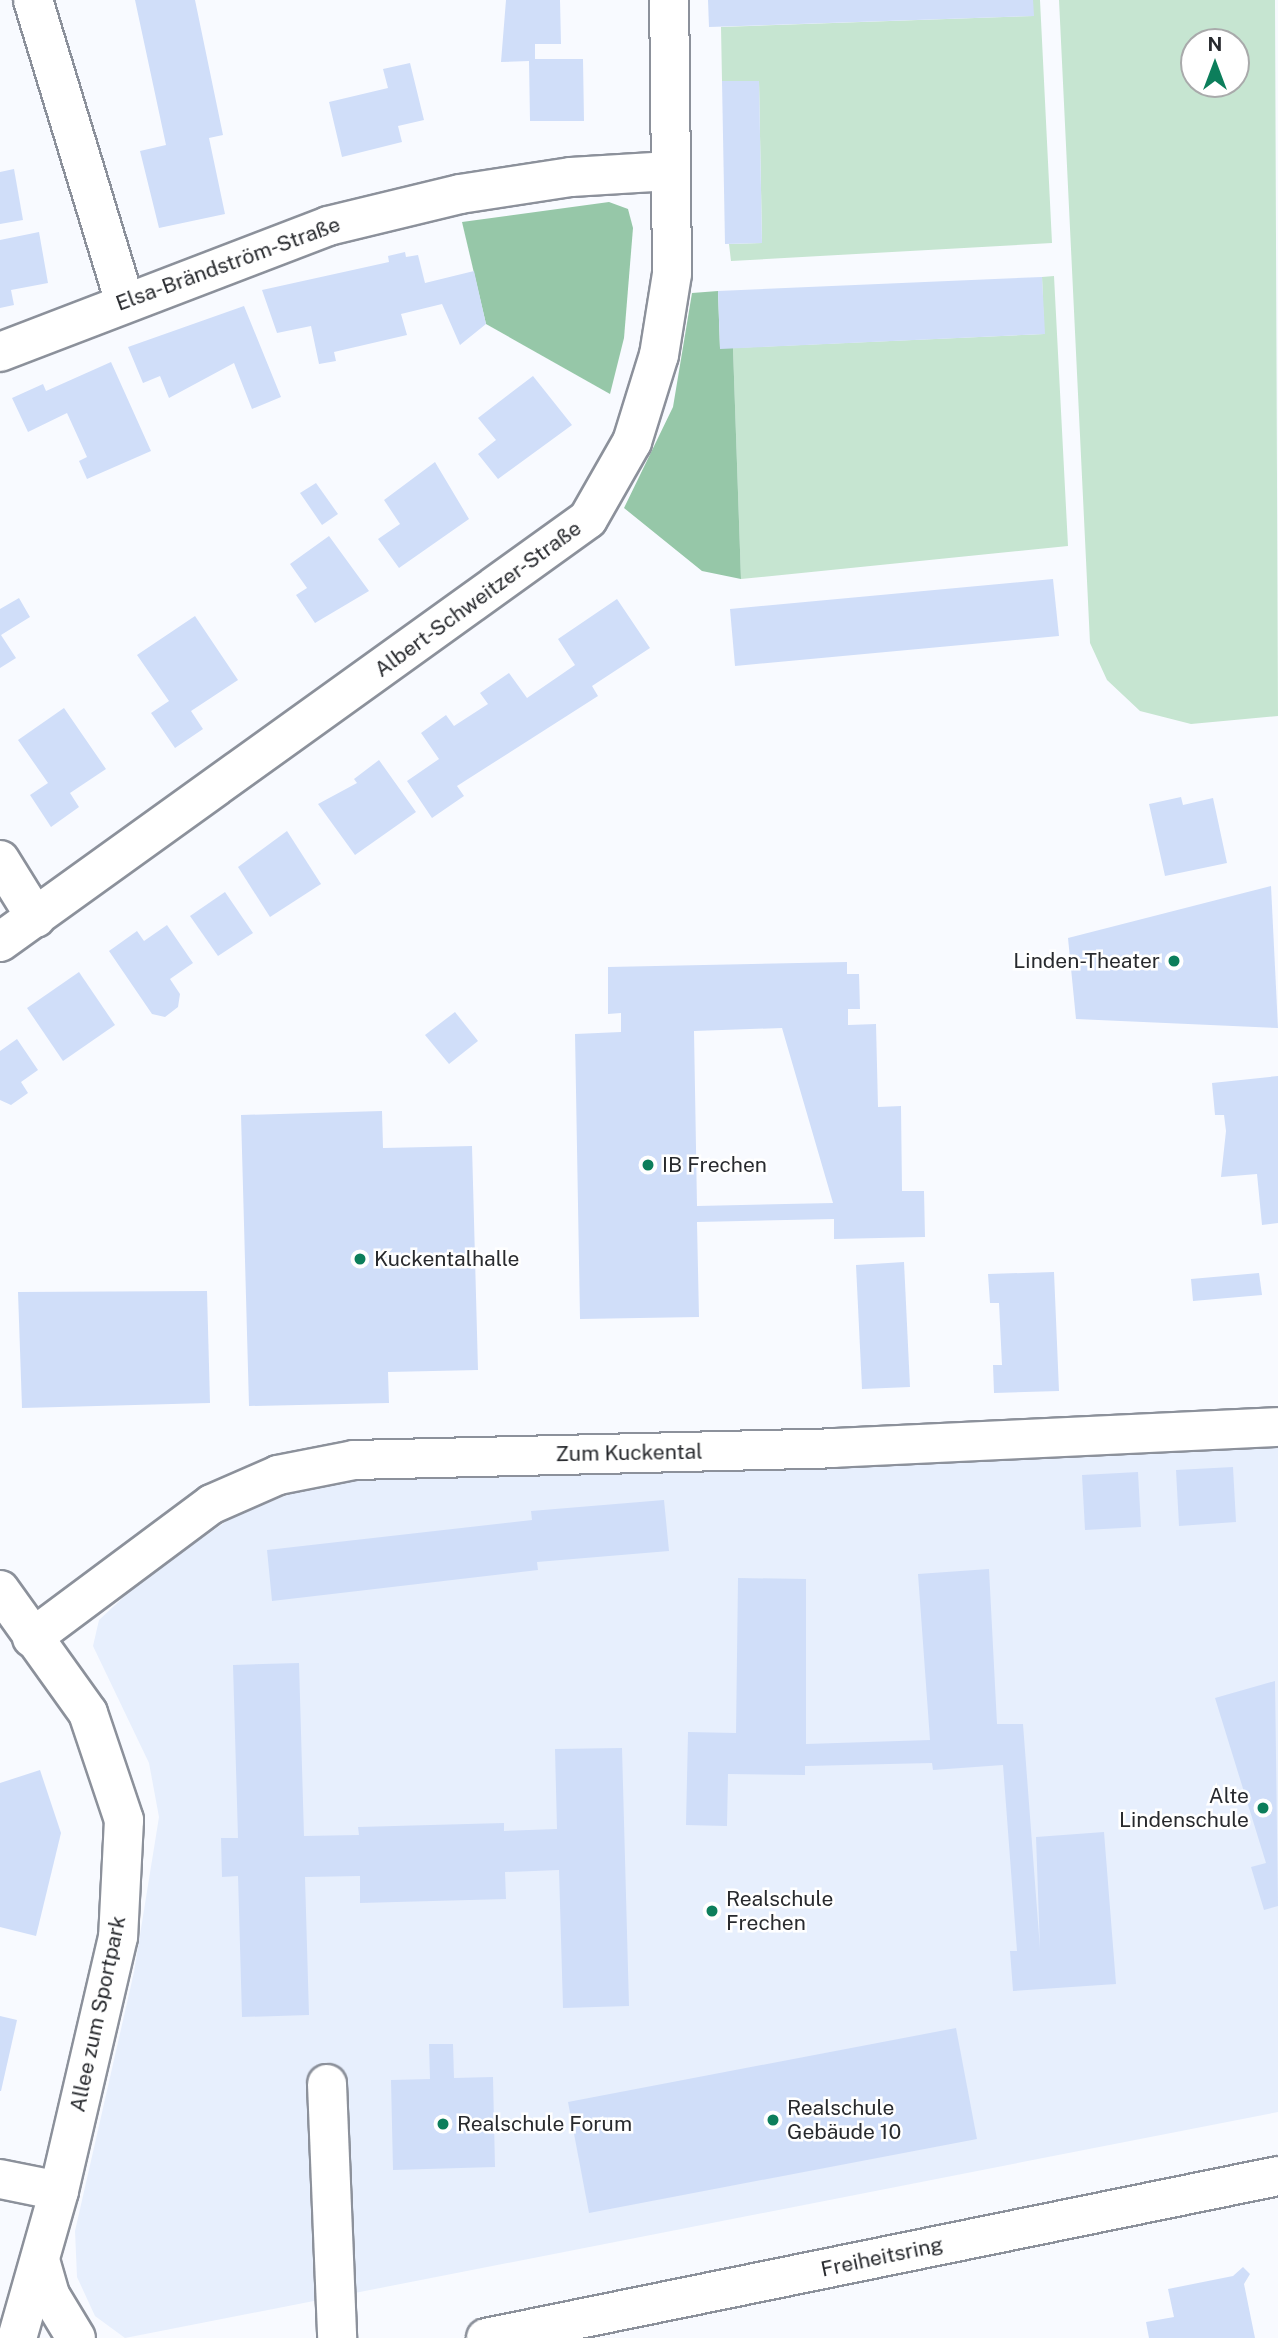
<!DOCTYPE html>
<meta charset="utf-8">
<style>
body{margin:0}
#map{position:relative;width:1278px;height:2338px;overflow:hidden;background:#f8faff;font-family:"Public Sans",sans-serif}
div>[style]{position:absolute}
.built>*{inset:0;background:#e7effd}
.green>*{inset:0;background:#c6e5d1}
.forest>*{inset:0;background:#96c7a8}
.building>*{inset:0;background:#d0def9}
.roads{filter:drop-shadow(2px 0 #8c919b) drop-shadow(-2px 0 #8c919b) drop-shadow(0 2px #8c919b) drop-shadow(0 -2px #8c919b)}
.minor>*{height:38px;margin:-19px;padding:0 19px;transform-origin:19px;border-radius:19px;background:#fff}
.major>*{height:38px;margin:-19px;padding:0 19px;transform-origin:19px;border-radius:19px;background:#fff}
.dots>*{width:19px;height:19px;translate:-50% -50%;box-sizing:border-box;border:4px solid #fff;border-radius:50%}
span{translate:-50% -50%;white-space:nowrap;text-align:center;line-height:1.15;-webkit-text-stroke:5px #fff;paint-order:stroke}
.street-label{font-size:21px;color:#282a2e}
.poi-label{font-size:21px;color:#282a2e}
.right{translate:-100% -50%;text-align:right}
.left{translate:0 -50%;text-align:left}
.north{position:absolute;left:1180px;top:28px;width:70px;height:70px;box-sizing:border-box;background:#fff;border:2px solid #a9aaab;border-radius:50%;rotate:0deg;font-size:19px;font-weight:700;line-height:28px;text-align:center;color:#282a2e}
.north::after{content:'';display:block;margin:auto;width:24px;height:32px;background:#0c7e5b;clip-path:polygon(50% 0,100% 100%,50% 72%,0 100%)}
</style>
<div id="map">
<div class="built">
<i style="clip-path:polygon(1278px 1443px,1278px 2112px,125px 2338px,95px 2316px,77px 2277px,75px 2231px,134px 1972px,159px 1817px,149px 1763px,93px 1646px,99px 1620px,143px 1579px,234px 1516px,323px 1481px,697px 1472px)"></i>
</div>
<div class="green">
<i style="clip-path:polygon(1033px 0,1040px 0,1052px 243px,731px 261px,729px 244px,762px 243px,759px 81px,722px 81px,721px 27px,1033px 16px)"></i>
<i style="clip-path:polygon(evenodd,1059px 0,1275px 0,1278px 716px,1191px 724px,1140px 711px,1107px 680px,1090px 643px,1059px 0,1194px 42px,1236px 42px,1236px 84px,1194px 84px,1194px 42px)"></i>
<i style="clip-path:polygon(1054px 276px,1068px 546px,741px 579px,733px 348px,1044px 334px,1042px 277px)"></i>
</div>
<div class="forest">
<i style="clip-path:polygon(609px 202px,628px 209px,633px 228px,624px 338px,610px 394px,486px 324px,462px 222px)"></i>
<i style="clip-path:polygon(718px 291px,720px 348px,733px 348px,741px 579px,702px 571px,624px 508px,673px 407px,692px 293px)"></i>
</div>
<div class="building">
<i style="clip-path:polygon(135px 0,195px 0,223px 135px,209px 138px,225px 214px,159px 228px,140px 151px,166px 145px)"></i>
<i style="clip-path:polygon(506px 0,560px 0,561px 44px,535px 44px,535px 59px,583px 59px,584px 121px,530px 121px,529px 61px,501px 62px)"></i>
<i style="clip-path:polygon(708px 0,1033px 0,1034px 16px,709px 27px)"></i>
<i style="clip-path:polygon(410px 63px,424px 120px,398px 126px,402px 142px,342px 157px,329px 102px,388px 88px,383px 69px)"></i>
<i style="clip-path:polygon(722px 81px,759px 81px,762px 243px,725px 244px)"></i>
<i style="clip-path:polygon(14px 169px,23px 220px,0 224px,0 172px)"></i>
<i style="clip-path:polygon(39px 232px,48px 283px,11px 290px,14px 305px,0 308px,0 240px)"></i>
<i style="clip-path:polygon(405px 252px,406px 257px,418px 255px,425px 283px,474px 271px,486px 324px,460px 345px,442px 304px,401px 314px,407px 335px,334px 352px,336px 361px,319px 364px,311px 326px,277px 333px,262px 290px,389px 262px,388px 256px)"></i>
<i style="clip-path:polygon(1042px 277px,1045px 334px,720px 349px,718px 291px)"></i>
<i style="clip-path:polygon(244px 306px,281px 397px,252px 409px,234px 363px,169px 398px,160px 376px,143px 383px,128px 347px)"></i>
<i style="clip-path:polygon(111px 362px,151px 451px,87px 479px,79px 461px,87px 457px,67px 413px,28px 432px,12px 398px,43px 384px,46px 391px)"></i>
<i style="clip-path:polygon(533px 376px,572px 425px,498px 479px,478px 454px,496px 440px,478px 418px)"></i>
<i style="clip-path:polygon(435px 462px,469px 519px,399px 568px,378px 539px,400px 524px,384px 500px)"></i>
<i style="clip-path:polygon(316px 483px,338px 514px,322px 525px,300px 493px)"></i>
<i style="clip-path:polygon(329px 536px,369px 591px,315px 623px,296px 595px,307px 588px,290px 564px)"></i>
<i style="clip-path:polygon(1053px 579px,1059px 636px,735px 666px,730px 609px)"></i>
<i style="clip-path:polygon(19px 598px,30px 617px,1px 635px,16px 658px,0 668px,0 609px)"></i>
<i style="clip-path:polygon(617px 599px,650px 648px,592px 686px,598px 696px,457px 786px,464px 796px,432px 818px,407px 781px,439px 759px,421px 733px,446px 715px,454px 726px,488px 704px,480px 693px,509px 673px,527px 698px,562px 674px,575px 665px,558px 639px)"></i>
<i style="clip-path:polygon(195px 616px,238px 680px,191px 711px,203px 729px,175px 748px,151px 713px,169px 701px,137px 655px)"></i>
<i style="clip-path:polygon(64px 708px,106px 769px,70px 793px,79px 807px,51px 827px,30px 795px,48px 783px,18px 740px)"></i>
<i style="clip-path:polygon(379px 760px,416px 812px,355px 855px,318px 804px,357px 783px,354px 779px)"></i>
<i style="clip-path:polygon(1181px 797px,1183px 805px,1213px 798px,1227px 863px,1165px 876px,1149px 804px)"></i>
<i style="clip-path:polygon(287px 831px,321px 884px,270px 917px,238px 867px)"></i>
<i style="clip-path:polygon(1271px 886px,1278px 1028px,1076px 1019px,1068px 938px)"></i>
<i style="clip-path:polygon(225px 892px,253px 933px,218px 956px,190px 916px)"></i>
<i style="clip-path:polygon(167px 925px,193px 963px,170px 979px,180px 994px,178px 1007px,165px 1017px,152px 1014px,109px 951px,137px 931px,144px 941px)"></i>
<i style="clip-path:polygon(evenodd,847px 962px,847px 974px,859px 974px,860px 1009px,848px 1009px,848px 1025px,876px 1024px,878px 1107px,901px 1106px,902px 1191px,924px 1191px,925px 1237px,834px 1239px,834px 1219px,697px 1222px,699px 1317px,580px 1319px,575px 1034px,621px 1032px,621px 1013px,608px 1014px,608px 967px,847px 962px,782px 1028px,833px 1203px,697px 1206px,694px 1031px,782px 1028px)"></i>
<i style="clip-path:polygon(79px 972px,115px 1025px,63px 1061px,27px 1008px)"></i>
<i style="clip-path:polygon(455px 1012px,478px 1041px,449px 1064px,425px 1035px)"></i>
<i style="clip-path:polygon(17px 1039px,38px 1070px,21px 1082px,28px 1093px,11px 1105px,0 1100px,0 1051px)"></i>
<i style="clip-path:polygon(1278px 1076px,1278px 1223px,1262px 1225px,1257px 1174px,1221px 1177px,1226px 1131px,1224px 1115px,1215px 1115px,1212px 1083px)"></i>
<i style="clip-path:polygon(382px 1111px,383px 1148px,472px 1146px,478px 1370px,388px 1372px,389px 1403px,249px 1406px,241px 1115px)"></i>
<i style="clip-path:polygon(904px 1262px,910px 1387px,862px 1389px,856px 1265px)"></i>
<i style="clip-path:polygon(1054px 1272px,1059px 1391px,994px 1393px,993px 1365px,1002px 1365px,999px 1303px,990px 1303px,988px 1274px)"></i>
<i style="clip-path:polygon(1259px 1273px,1262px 1295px,1193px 1301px,1191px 1279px)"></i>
<i style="clip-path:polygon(207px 1291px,210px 1403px,22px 1408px,18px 1292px)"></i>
<i style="clip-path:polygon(1233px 1467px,1236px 1522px,1179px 1526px,1176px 1470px)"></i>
<i style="clip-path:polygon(1138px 1472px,1141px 1527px,1085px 1530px,1082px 1475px)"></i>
<i style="clip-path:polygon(664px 1500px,669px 1551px,537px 1562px,538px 1570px,272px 1601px,267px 1550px,532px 1520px,531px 1511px)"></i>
<i style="clip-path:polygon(989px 1569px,997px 1724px,1023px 1724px,1040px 1949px,1036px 1837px,1104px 1832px,1116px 1984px,1013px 1991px,1010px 1951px,1017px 1951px,1003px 1765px,933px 1770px,932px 1763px,805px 1766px,805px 1775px,728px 1774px,727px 1826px,686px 1825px,688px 1732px,736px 1733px,738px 1578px,806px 1579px,806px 1744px,930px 1740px,918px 1574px)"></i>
<i style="clip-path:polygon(299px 1663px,304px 1836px,359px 1835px,358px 1827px,504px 1823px,504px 1831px,557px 1829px,555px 1749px,622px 1748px,629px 2006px,563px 2008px,559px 1870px,505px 1872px,506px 1899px,360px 1903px,360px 1876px,305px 1877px,309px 2015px,242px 2017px,238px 1876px,222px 1877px,221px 1838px,238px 1838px,233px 1665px)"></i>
<i style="clip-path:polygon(1275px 1681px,1278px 1906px,1264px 1910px,1251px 1867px,1266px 1863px,1215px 1698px)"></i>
<i style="clip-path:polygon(40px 1770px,61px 1833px,36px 1936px,0 1927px,0 1783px)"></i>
<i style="clip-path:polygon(0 2016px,17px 2020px,1px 2091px,0 2091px)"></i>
<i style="clip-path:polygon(956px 2028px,977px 2139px,589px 2213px,568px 2102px)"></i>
<i style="clip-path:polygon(429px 2044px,453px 2044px,454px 2078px,493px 2077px,495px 2167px,393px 2170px,391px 2080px,430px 2079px)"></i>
<i style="clip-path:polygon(1243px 2267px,1250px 2274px,1244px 2284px,1255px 2338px,1149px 2338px,1146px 2322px,1174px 2317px,1168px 2289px,1233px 2276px)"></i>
</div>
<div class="roads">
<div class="minor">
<i style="left:33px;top:0;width:313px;rotate:73.1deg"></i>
<i style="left:0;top:352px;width:351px;rotate:-21deg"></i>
<i style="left:328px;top:226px;width:136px;rotate:-13.6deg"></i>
<i style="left:460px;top:194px;width:112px;rotate:-8.7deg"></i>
<i style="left:571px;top:177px;width:99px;rotate:-3.5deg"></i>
<i style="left:0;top:860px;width:68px;rotate:58.2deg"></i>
<i style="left:0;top:942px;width:724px;rotate:-35.73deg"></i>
<i style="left:588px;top:519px;width:89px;rotate:-60.3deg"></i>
<i style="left:632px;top:442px;width:91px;rotate:-72.8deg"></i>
<i style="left:659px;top:355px;width:82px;rotate:-80.9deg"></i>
<i style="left:672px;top:274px;width:274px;rotate:-90.6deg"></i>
<i style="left:0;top:1590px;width:151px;rotate:54.4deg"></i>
<i style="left:88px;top:1713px;width:113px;rotate:71.4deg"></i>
<i style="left:124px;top:1820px;width:117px;rotate:92.9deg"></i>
<i style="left:118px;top:1937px;width:261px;rotate:103.1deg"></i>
<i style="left:59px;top:2191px;width:153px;rotate:105.9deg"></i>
<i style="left:32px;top:1638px;width:224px;rotate:-36.7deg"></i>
<i style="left:212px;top:1504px;width:72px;rotate:-23.7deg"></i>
<i style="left:278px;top:1475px;width:77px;rotate:-11.2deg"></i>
<i style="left:354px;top:1460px;width:479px;rotate:-1.4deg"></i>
<i style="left:833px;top:1448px;width:445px;rotate:-2.7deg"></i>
<i style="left:327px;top:2084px;width:254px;rotate:87.7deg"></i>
<i style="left:0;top:2179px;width:60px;rotate:11.5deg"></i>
</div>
<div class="major">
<i style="left:40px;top:2260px;width:36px;rotate:74deg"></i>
<i style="left:50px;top:2295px;width:50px;rotate:58.8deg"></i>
<i style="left:486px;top:2338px;width:808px;rotate:-11.56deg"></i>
</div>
</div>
<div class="dots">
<i style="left:1174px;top:961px;background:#0c7e5b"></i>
<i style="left:648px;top:1165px;background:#0c7e5b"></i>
<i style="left:360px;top:1259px;background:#0c7e5b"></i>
<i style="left:1263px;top:1808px;background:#0c7e5b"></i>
<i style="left:712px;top:1911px;background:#0c7e5b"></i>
<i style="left:773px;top:2120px;background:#0c7e5b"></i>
<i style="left:443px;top:2124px;background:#0c7e5b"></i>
</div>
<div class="street-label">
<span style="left:228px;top:264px;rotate:-20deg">Elsa-Brändström-Straße</span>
<span style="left:478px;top:599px;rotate:-36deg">Albert-Schweitzer-Straße</span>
<span style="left:629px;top:1453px;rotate:-1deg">Zum Kuckental</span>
<span style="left:98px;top:2014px;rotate:-78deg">Allee zum Sportpark</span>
<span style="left:882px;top:2257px;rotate:-12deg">Freiheitsring</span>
</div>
<div class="poi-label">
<span class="right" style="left:1160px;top:961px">Linden-Theater</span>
<span class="left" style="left:662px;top:1165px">IB Frechen</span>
<span class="left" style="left:374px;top:1259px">Kuckentalhalle</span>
<span class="right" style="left:1249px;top:1808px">Alte<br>Lindenschule</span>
<span class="left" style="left:726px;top:1911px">Realschule<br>Frechen</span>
<span class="left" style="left:787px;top:2120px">Realschule<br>Gebäude 10</span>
<span class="left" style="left:457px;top:2124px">Realschule Forum</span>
</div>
<div class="north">N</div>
</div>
